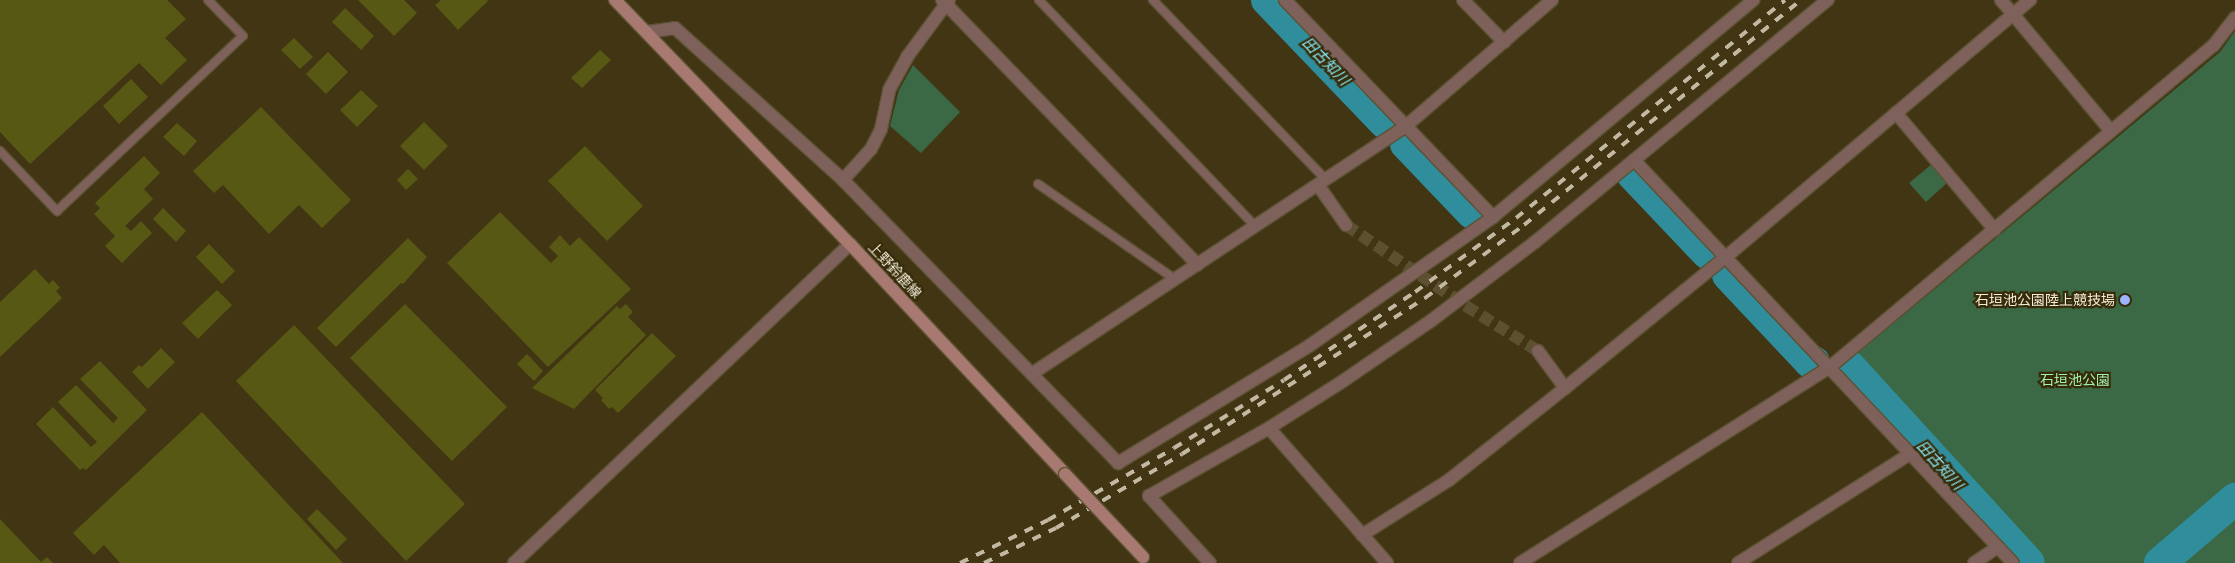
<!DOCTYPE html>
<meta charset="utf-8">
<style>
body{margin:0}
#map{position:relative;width:2235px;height:563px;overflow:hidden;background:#413513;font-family:Ubuntu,"Noto Sans JP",sans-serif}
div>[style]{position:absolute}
.green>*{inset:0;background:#3b6946}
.river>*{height:32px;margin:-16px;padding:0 16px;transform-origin:16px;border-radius:16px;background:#2f8d9c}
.building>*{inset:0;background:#575813}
.street-tunnel>*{height:12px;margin-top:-6px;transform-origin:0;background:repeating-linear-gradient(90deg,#5c5031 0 12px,transparent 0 18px)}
.roads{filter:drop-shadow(1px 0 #5d5233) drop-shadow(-1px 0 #5d5233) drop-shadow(0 1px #5d5233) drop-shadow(0 -1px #5d5233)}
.lane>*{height:8px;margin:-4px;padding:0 4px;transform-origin:4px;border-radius:4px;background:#7f615c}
.street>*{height:12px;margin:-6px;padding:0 6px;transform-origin:6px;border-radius:6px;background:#7f615c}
.secondary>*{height:12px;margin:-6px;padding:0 6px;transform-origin:6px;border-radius:6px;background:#a77970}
.rail>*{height:4px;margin-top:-2px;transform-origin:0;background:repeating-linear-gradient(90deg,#c2b9a2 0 9px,transparent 0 18px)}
.bridges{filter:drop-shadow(1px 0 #5d5233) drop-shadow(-1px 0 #5d5233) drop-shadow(0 1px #5d5233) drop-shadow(0 -1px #5d5233)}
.secondary-bridge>*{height:12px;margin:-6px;padding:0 6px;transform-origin:6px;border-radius:6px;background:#a77970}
.dots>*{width:14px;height:14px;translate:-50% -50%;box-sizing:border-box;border:2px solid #362b08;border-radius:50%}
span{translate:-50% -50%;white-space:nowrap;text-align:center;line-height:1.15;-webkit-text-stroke:4.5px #362b08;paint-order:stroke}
.street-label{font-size:14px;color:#f3ecd9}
.poi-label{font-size:14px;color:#f3ecd9}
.right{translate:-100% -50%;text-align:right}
.park-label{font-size:14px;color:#9ff1b2}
.water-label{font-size:15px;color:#88e8fa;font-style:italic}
</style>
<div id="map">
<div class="green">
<i style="clip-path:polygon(2235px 31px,2235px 563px,2029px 563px,1849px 373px,1848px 361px,2220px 52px)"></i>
<i style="clip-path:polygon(913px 65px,960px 112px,921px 153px,890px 126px,899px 90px)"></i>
<i style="clip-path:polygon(1932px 164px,1947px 183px,1926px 202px,1909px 183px)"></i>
</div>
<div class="river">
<i style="left:1267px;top:0;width:170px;rotate:46.2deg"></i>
<i style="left:1406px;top:144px;width:95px;rotate:46.3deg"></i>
<i style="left:1633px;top:175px;width:108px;rotate:46.5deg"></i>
<i style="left:1728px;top:275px;width:120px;rotate:46.7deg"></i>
<i style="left:1810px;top:362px;width:4px"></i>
<i style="left:1850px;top:367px;width:265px;rotate:47.6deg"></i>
<i style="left:2160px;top:563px;width:99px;rotate:-40.5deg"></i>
</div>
<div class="building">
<i style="clip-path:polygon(0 0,167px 0,186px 19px,165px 38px,187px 60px,161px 85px,139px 63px,30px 164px,0 132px)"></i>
<i style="clip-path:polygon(358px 0,404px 0,417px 13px,394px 36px)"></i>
<i style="clip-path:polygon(441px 0,487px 0,488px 1px,458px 30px,435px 5px)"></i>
<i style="clip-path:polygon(345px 8px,374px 36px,361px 50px,332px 22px)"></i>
<i style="clip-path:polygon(294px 38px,313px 57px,300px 69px,281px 50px)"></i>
<i style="clip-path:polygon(600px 50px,611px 60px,582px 88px,571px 78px)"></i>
<i style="clip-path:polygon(328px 52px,348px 72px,326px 94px,306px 74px)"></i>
<i style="clip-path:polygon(131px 79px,148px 97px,119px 124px,103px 106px)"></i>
<i style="clip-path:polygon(361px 90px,378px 106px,357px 127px,340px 110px)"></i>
<i style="clip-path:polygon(261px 107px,351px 200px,322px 228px,299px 205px,269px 234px,223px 185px,214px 193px,193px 171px)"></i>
<i style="clip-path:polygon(424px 122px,448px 146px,424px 170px,400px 146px)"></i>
<i style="clip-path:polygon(177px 123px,197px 141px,184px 156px,163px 137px)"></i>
<i style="clip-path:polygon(585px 146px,643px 206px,607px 241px,548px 181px)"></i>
<i style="clip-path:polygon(144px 156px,160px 173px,144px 189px,153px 199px,125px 226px,131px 231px,141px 221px,152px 233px,122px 263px,105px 246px,115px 236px,94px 214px,100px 208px,95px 203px)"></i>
<i style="clip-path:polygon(408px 169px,418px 179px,406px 190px,397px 180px)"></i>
<i style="clip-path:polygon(163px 208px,186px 231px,176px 242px,153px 219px)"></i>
<i style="clip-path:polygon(500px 212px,551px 263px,558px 256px,549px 247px,560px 235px,570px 246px,579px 237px,631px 289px,548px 367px,447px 263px)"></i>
<i style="clip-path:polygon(408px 238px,427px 257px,403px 284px,401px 283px,336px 347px,317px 328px)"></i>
<i style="clip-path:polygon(209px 244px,235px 271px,222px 284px,196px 257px)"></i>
<i style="clip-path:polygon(35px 269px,49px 284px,53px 280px,60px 288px,56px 291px,62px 298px,0 357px,0 302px)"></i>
<i style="clip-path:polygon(217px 290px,232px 305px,198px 339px,182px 323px)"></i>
<i style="clip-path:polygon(405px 304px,507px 407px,452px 461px,350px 358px)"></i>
<i style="clip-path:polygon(626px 304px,633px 312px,628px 317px,646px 335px,574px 409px,532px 388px,617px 306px,620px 309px)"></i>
<i style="clip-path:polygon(294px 325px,465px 504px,406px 561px,236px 381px)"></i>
<i style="clip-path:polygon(652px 333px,676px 356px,618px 413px,612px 407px,609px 409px,601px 400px,603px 398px,595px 390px)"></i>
<i style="clip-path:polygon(161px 348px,175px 362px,148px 389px,132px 372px,139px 365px,142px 367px)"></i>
<i style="clip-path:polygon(527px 354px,543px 371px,534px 381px,517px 364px)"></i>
<i style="clip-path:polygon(100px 361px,147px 410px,86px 470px,83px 468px,80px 470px,36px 424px,53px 407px,91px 447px,97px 442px,58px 402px,76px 385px,113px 423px,118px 418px,80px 379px)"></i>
<i style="clip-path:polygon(202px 412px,343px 563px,120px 563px,104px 545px,94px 555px,73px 533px)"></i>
<i style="clip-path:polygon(317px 509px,347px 539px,336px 550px,307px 519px)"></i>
<i style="clip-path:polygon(0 519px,41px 562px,47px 557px,53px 563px,0 563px)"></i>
</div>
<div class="street-tunnel">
<i style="left:1346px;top:225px;width:145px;rotate:34deg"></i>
<i style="left:1466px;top:306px;width:85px;rotate:32deg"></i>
</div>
<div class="roads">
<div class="lane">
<i style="left:1039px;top:0;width:314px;rotate:46.3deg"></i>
<i style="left:1153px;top:0;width:250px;rotate:46.1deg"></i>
<i style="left:0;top:151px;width:83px;rotate:46.5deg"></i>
<i style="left:57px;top:211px;width:255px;rotate:-43.3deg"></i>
<i style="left:243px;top:36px;width:50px;rotate:-134.2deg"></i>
<i style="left:1038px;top:184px;width:168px;rotate:34.8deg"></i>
</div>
<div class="street">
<i style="left:942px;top:0;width:368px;rotate:46deg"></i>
<i style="left:1285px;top:0;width:301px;rotate:46.2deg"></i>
<i style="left:1463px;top:0;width:59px;rotate:45.7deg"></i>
<i style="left:2001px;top:0;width:171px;rotate:50deg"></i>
<i style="left:647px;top:32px;width:28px;rotate:-8deg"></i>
<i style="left:675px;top:28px;width:227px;rotate:42.1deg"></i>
<i style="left:843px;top:180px;width:395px;rotate:45.8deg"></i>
<i style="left:1118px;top:463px;width:224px;rotate:-31.5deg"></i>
<i style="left:1309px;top:346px;width:225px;rotate:-35deg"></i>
<i style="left:1493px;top:217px;width:339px;rotate:-39.8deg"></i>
<i style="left:1896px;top:113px;width:153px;rotate:49.8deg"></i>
<i style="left:1634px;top:160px;width:553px;rotate:46.76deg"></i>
<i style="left:843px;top:180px;width:42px;rotate:-47.9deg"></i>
<i style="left:871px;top:149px;width:22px;rotate:-63deg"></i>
<i style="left:881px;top:129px;width:40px;rotate:-78deg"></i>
<i style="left:889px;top:90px;width:38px;rotate:-61deg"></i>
<i style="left:907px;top:57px;width:71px;rotate:-53.6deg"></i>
<i style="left:1318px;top:185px;width:49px;rotate:55deg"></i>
<i style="left:1538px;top:351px;width:46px;rotate:53.9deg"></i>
<i style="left:1033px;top:373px;width:447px;rotate:-33.5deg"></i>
<i style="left:1406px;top:126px;width:193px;rotate:-40.8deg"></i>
<i style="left:1269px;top:428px;width:179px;rotate:48.8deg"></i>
<i style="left:1362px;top:535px;width:103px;rotate:-32.3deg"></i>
<i style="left:1449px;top:480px;width:148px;rotate:-38.4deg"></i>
<i style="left:1565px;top:388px;width:209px;rotate:-39.2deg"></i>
<i style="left:1727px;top:256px;width:397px;rotate:-40.2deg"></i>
<i style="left:514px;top:563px;width:463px;rotate:-43.5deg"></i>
<i style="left:1210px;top:563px;width:91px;rotate:-132.3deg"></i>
<i style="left:1149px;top:496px;width:138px;rotate:-29.5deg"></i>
<i style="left:1269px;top:428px;width:88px;rotate:-32.4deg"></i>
<i style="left:1343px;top:381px;width:108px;rotate:-34.4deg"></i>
<i style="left:1432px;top:320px;width:129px;rotate:-37.1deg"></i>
<i style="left:1535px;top:242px;width:380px;rotate:-39.6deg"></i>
<i style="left:1520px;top:563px;width:367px;rotate:-32.3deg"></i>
<i style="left:1830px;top:367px;width:500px;rotate:-40deg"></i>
<i style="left:2213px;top:46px;width:36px;rotate:-52deg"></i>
<i style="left:1738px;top:563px;width:204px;rotate:-32.4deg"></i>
<i style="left:1974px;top:563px;width:29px;rotate:-34deg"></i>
</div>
<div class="secondary">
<i style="left:615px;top:0;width:339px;rotate:46.1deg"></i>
<i style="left:850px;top:244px;width:315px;rotate:46.9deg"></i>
</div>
</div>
<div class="rail">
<i style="left:960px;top:563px;width:98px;rotate:-26deg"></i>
<i style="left:1048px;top:520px;width:145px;rotate:-29.7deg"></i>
<i style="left:1174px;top:448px;width:129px;rotate:-31.7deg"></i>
<i style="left:1284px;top:380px;width:158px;rotate:-33.9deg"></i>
<i style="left:1415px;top:292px;width:125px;rotate:-36.2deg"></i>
<i style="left:1516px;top:218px;width:346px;rotate:-39deg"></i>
<i style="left:984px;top:563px;width:80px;rotate:-25.9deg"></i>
<i style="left:1056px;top:528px;width:146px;rotate:-30.4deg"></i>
<i style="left:1182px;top:454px;width:289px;rotate:-32.7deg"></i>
<i style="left:1425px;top:298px;width:123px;rotate:-36.4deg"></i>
<i style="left:1524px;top:225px;width:357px;rotate:-39.1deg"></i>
</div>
<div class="bridges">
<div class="secondary-bridge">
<i style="left:1065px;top:474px;width:114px;rotate:46.8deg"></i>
</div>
</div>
<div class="dots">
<i style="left:2125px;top:300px;background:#9db4fd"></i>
</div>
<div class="street-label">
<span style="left:895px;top:270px;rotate:47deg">上野鈴鹿線</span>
</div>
<div class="poi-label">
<span class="right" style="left:2115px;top:300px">石垣池公園陸上競技場</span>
</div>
<div class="park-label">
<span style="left:2075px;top:380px">石垣池公園</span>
</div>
<div class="water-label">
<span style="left:1326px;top:61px;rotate:46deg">田古知川</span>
<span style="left:1940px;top:465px;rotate:48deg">田古知川</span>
</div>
</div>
